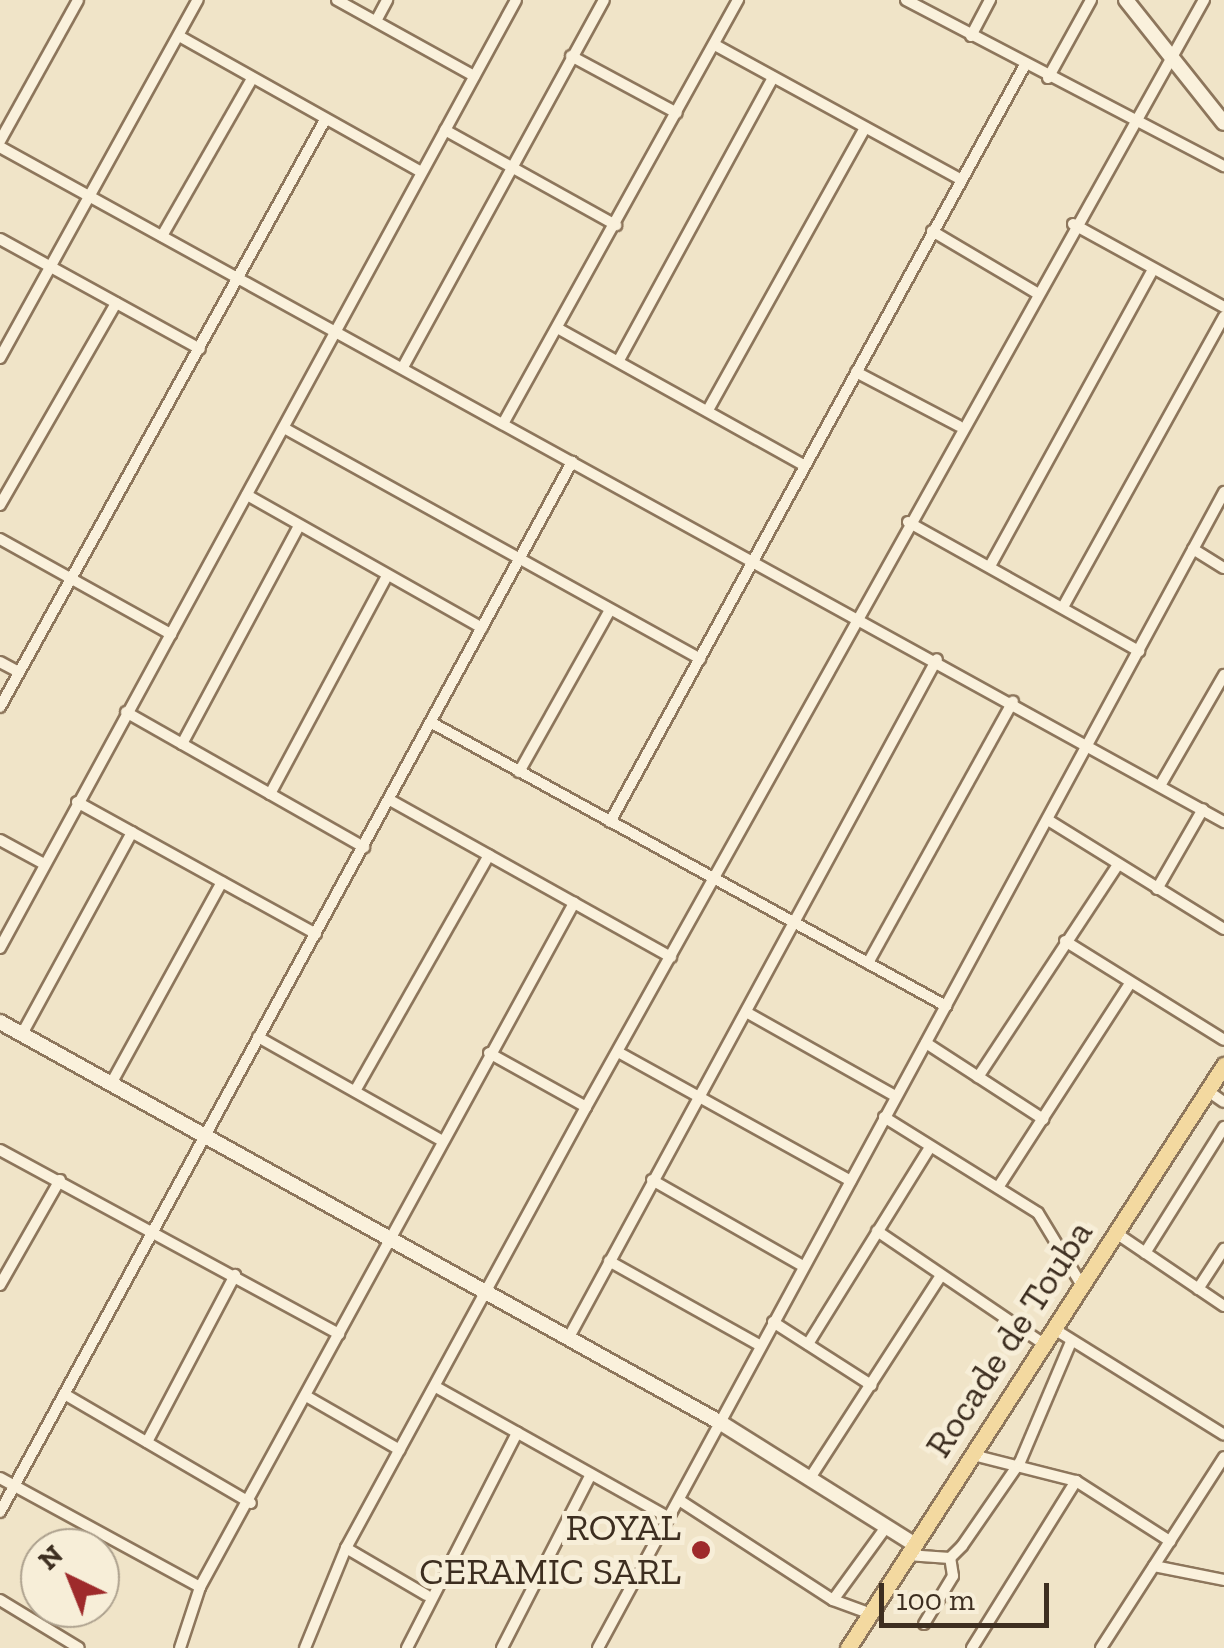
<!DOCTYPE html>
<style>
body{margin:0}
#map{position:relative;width:1224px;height:1648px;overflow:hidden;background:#f0e4c8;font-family:"Zilla Slab",serif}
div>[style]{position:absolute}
.roads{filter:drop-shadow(2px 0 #8d765c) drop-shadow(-2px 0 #8d765c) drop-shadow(0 2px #8d765c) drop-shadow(0 -2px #8d765c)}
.street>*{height:10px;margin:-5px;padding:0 5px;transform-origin:5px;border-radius:5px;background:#faf1dc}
.secondary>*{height:14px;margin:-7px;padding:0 7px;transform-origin:7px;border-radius:7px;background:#faf1dc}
.primary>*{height:15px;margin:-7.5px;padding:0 7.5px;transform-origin:7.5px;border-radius:7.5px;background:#f3d9a0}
.dots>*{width:28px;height:28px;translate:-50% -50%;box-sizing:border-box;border:5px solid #f7eed8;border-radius:50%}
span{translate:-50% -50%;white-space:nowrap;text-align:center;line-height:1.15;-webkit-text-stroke:10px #f7eed8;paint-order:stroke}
.street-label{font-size:38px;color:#3d2e20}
.poi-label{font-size:38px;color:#3d2e20}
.right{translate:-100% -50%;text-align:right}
.north{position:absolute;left:20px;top:1528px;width:100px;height:100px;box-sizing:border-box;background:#f7eed8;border:2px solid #ada18e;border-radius:50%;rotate:317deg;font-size:28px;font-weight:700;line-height:40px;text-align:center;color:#3d2e20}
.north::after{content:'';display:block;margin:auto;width:35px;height:45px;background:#9e2a2b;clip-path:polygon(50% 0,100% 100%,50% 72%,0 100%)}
.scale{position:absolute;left:879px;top:1583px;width:170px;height:45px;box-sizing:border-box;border:5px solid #3d2e20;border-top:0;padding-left:12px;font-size:30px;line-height:35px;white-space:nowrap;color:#3d2e20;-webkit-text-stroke:8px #f7eed8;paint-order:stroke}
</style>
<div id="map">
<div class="roads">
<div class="street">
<i style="left:337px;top:0;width:157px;rotate:29deg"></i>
<i style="left:906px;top:0;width:359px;rotate:27.6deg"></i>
<i style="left:376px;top:21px;width:24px;rotate:-62deg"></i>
<i style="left:179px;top:36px;width:276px;rotate:29.3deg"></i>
<i style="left:971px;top:36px;width:41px;rotate:-62.2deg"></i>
<i style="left:715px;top:45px;width:279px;rotate:28.7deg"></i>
<i style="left:571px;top:56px;width:120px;rotate:28.3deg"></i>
<i style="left:1048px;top:78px;width:89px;rotate:-61.1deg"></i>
<i style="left:445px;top:130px;width:196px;rotate:29.1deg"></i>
<i style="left:0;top:141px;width:161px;rotate:-61deg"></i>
<i style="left:0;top:147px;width:1398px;rotate:28.88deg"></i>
<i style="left:1073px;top:224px;width:172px;rotate:28.8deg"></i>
<i style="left:932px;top:231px;width:120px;rotate:30.6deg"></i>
<i style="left:162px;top:236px;width:181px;rotate:-60.2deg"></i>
<i style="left:0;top:239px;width:228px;rotate:28.8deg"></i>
<i style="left:559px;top:329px;width:278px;rotate:29.1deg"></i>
<i style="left:0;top:358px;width:409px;rotate:-61.1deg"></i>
<i style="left:619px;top:360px;width:322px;rotate:-61.4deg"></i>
<i style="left:403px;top:367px;width:418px;rotate:-61.3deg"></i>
<i style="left:856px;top:372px;width:116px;rotate:27.7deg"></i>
<i style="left:708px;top:410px;width:323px;rotate:-60.9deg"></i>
<i style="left:504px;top:422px;width:483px;rotate:-61deg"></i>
<i style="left:284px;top:428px;width:476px;rotate:29deg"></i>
<i style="left:247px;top:495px;width:270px;rotate:29.5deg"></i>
<i style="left:0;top:505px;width:233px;rotate:-60.1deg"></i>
<i style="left:908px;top:522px;width:265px;rotate:29.2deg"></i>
<i style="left:0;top:539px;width:196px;rotate:29.1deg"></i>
<i style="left:1193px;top:549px;width:36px;rotate:32deg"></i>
<i style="left:990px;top:566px;width:339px;rotate:-61.2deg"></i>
<i style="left:1063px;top:607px;width:332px;rotate:-61deg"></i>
<i style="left:0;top:662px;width:21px;rotate:28deg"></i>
<i style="left:0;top:707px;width:671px;rotate:-61.03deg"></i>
<i style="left:126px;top:712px;width:274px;rotate:29.6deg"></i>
<i style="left:432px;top:723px;width:587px;rotate:28.84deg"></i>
<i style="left:182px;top:744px;width:247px;rotate:-61.8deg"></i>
<i style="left:519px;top:772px;width:186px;rotate:-60.7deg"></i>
<i style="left:1161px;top:784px;width:126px;rotate:-60deg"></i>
<i style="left:270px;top:794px;width:247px;rotate:-61.8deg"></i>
<i style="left:390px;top:800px;width:322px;rotate:29.2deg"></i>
<i style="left:77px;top:802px;width:273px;rotate:28.9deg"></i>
<i style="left:1048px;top:820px;width:207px;rotate:31.8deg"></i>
<i style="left:610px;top:822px;width:863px;rotate:-61.27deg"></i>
<i style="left:0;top:840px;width:50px;rotate:28.6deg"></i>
<i style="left:1157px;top:889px;width:92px;rotate:-60.1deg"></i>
<i style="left:1065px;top:941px;width:187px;rotate:31.9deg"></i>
<i style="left:0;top:948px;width:1079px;rotate:-61.44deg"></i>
<i style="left:868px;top:963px;width:299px;rotate:-61deg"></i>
<i style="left:746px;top:1012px;width:171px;rotate:29.4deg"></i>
<i style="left:22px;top:1034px;width:230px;rotate:-61.4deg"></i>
<i style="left:258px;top:1037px;width:210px;rotate:29.4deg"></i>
<i style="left:926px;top:1043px;width:140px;rotate:33deg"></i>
<i style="left:618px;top:1052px;width:266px;rotate:29deg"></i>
<i style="left:489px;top:1053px;width:111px;rotate:29.1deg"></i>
<i style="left:978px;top:1077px;width:253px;rotate:-56.6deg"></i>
<i style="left:112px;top:1082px;width:228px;rotate:-61.2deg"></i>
<i style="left:355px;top:1091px;width:271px;rotate:-60.4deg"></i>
<i style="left:1208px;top:1091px;width:19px;rotate:35deg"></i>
<i style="left:884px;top:1117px;width:181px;rotate:31.9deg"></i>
<i style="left:1038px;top:1213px;width:83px;rotate:58.8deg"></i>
<i style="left:0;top:1150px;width:386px;rotate:28.5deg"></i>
<i style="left:652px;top:1180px;width:174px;rotate:29.7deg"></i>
<i style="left:999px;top:1186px;width:239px;rotate:-57.1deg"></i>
<i style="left:877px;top:1231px;width:202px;rotate:34.1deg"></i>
<i style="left:1116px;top:1233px;width:130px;rotate:34.1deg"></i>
<i style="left:1145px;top:1253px;width:149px;rotate:-57.9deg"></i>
<i style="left:609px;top:1261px;width:174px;rotate:29.2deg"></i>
<i style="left:0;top:1285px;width:121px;rotate:-60.3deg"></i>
<i style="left:1198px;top:1289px;width:48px;rotate:-57deg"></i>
<i style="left:773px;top:1322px;width:117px;rotate:32.7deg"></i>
<i style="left:1054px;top:1329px;width:200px;rotate:31.9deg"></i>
<i style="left:569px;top:1337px;width:771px;rotate:-61.51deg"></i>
<i style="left:808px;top:1344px;width:232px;rotate:-58.2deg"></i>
<i style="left:436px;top:1387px;width:267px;rotate:29.3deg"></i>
<i style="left:66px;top:1395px;width:214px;rotate:30.3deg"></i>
<i style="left:306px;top:1396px;width:108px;rotate:29.9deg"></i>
<i style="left:147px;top:1442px;width:189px;rotate:-62.2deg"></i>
<i style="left:973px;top:1455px;width:106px;rotate:14.2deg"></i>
<i style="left:1076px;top:1481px;width:112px;rotate:32.6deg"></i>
<i style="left:0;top:1478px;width:228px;rotate:28.6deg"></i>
<i style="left:810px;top:1478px;width:239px;rotate:-57.1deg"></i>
<i style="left:679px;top:1500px;width:184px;rotate:33deg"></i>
<i style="left:833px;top:1600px;width:40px;rotate:20.2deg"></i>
<i style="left:0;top:1512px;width:1196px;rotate:-61.42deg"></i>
<i style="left:346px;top:1548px;width:93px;rotate:30.4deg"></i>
<i style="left:907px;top:1555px;width:43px;rotate:4deg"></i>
<i style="left:950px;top:1558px;width:17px;rotate:-45deg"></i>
<i style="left:962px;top:1546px;width:102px;rotate:-55.4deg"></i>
<i style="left:1020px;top:1462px;width:130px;rotate:-67deg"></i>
<i style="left:1154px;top:1566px;width:71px;rotate:11.3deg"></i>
<i style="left:0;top:1600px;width:92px;rotate:31.3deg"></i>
<i style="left:833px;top:1600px;width:90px;rotate:-54deg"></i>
<i style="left:924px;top:1624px;width:56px;rotate:-58.9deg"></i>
<i style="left:953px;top:1576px;width:18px;rotate:-99deg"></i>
<i style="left:180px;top:1648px;width:64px;rotate:-71.8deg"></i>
<i style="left:200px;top:1587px;width:780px;rotate:-61.33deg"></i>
<i style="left:305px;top:1648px;width:108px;rotate:-67.7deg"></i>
<i style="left:346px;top:1548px;width:502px;rotate:-61.44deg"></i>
<i style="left:586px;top:1107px;width:1268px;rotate:-60.83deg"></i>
<i style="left:407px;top:1648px;width:242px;rotate:-62.9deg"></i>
<i style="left:502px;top:1648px;width:195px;rotate:-62.9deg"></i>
<i style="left:598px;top:1648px;width:1315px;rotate:-61.56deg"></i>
<i style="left:972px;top:1648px;width:197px;rotate:-58.1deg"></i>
<i style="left:1101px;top:1648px;width:227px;rotate:-57.2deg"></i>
</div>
<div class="secondary">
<i style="left:1126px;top:0;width:157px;rotate:51.5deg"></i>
<i style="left:0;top:1022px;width:825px;rotate:29.08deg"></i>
<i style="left:721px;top:1423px;width:228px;rotate:32.1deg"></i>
</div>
<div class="primary">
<i style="left:848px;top:1648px;width:694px;rotate:-57.18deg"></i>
</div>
</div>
<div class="dots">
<i style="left:701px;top:1550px;background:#9e2a2b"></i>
</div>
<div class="street-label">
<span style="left:1009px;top:1339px;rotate:-57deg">Rocade de Touba</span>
</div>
<div class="poi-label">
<span class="right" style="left:681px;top:1550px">ROYAL<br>CERAMIC SARL</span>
</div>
<div class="north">N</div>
<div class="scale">100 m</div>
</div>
